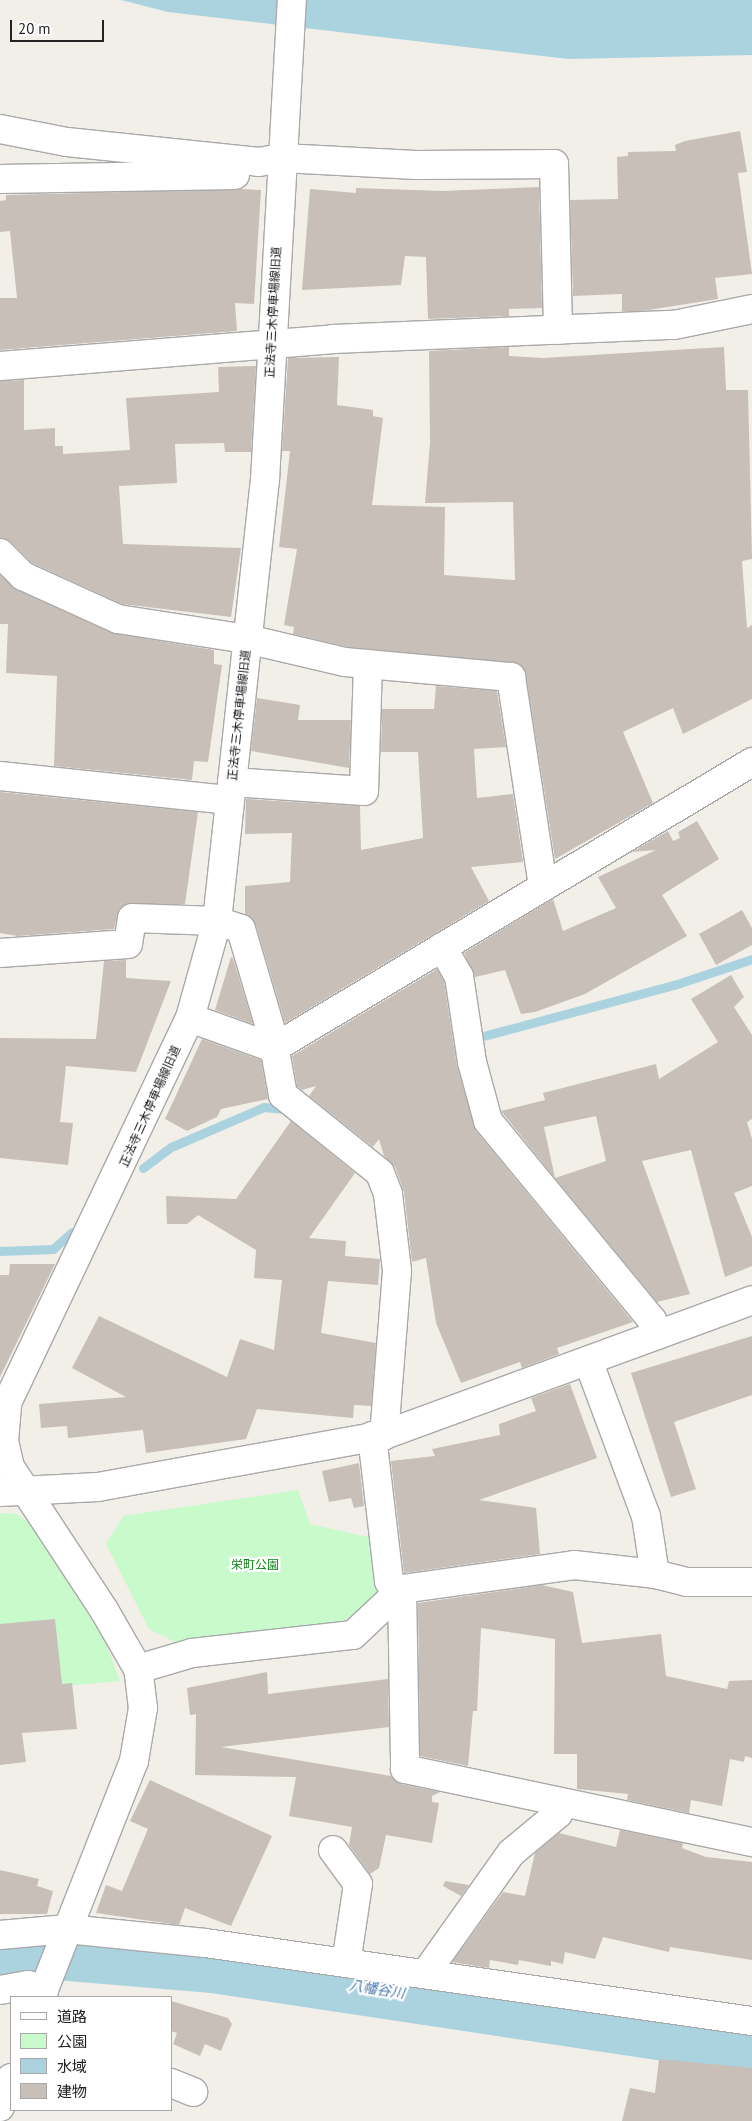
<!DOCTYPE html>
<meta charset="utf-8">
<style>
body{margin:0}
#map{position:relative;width:752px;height:2121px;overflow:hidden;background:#f2efe9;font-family:"PT Sans","Noto Sans JP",sans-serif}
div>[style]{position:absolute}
.park>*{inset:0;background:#c8facc}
.water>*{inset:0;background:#aad3df}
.stream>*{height:9px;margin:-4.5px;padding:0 4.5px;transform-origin:4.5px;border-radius:4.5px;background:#aad3df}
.river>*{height:56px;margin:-28px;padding:0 28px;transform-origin:28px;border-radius:28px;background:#aad3df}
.building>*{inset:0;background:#c7bfb8}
.roads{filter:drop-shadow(1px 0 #a9a9a9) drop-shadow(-1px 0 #a9a9a9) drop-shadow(0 1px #a9a9a9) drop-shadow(0 -1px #a9a9a9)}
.minor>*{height:28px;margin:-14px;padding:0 14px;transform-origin:14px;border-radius:14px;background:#fff}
span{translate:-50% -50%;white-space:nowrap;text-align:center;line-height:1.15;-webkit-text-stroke:4.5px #fff;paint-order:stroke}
.street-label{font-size:12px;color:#222}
.park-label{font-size:12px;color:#0c8416}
.water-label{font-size:14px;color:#4a7aab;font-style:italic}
.legend{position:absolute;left:10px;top:1996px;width:162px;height:115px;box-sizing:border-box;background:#fff;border:1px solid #a7a7a7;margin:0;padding:6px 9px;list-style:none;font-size:15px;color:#222}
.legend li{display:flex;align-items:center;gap:10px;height:25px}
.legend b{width:25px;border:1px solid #a7a7a7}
.scale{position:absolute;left:10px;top:20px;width:94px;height:22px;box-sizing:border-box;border:2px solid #222;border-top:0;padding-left:6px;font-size:15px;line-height:18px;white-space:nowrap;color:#222;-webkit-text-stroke:4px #fff;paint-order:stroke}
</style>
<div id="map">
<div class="park">
<i style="clip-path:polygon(298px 1490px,310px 1524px,372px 1538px,378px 1593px,338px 1626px,175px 1642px,149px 1629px,106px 1544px,123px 1516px)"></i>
<i style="clip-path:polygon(0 1513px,17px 1514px,30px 1524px,105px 1641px,120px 1681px,0 1692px)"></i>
</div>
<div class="water">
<i style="clip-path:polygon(121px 0,752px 0,752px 55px,568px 59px,168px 12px)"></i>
</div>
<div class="stream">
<i style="left:476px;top:1038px;width:205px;rotate:-15deg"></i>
<i style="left:674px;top:985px;width:82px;rotate:-18.4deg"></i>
<i style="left:143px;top:1168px;width:35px;rotate:-37deg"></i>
<i style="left:171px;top:1147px;width:101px;rotate:-23.3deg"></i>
<i style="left:264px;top:1107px;width:18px;rotate:6deg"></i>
<i style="left:0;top:1251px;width:53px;rotate:-2.2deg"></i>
<i style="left:53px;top:1249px;width:25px;rotate:-42deg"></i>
</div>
<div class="river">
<i style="left:0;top:1956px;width:35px;rotate:-10deg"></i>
<i style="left:34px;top:1950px;width:180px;rotate:4.8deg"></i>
<i style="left:213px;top:1965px;width:545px;rotate:8.55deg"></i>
</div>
<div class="building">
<i style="clip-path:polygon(740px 131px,747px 172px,738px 173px,752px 274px,715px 278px,718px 299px,642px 311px,622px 311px,622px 294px,573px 296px,570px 200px,618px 199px,617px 157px,628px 156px,628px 152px,676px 151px,675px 145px,685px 141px)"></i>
<i style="clip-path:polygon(539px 187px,542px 308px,509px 309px,509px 316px,428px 319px,426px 257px,405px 256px,401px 285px,302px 290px,310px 189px,356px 193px,356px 188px,442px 191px)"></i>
<i style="clip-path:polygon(242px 189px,261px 190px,254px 304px,235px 303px,237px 331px,0 350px,0 298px,17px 298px,10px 231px,0 232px,0 201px,6px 200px,6px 195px)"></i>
<i style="clip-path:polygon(509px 347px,509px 356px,543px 358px,724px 347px,726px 390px,748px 390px,752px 559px,742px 561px,747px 628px,752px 625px,752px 699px,683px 734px,673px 708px,623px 732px,653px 803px,555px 859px,526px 675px,519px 664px,348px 647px,293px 634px,294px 627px,284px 625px,297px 549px,279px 547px,290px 451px,282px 451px,288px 358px,339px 357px,337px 405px,373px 410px,373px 416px,383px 418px,372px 505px,445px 507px,444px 575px,515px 580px,513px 502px,425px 503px,430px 443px,429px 351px)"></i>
<i style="clip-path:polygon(256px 366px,251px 452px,225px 452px,224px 443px,175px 444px,177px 483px,119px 486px,123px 544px,241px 548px,231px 617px,122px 604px,32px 563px,11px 542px,0 538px,0 381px,24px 380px,24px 430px,55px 428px,55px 446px,63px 446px,63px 454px,130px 450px,126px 398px,219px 392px,218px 367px)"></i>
<i style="clip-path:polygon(0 575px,17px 590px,112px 633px,214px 650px,214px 664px,222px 665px,208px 762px,194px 761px,192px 780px,54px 766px,57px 676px,6px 673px,8px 624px,0 624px)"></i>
<i style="clip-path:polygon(436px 686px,497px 691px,506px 747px,474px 749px,477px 798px,513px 794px,523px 862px,471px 867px,489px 901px,285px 1023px,256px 925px,245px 914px,245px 886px,290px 882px,292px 833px,245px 834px,246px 799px,360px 806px,361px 850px,423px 838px,418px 752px,381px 752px,382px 709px,434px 709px)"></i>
<i style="clip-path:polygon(257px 698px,300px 705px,298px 720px,351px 720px,349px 768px,251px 751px)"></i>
<i style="clip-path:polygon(0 792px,198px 812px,185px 904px,126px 904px,119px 909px,114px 929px,18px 936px,0 933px)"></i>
<i style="clip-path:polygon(697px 821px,719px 859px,662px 895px,687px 936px,585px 994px,535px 1012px,521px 1014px,505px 970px,475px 977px,464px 953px,553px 899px,563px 931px,616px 908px,598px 877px,656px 850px,632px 852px,668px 831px,673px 841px,680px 838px,678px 832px)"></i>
<i style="clip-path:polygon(742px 910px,752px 928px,752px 945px,716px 965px,699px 934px)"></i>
<i style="clip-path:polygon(231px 957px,233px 958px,253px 1024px,215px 1010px)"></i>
<i style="clip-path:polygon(126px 960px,126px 978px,171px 981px,136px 1072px,66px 1066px,60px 1122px,73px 1123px,68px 1165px,0 1158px,0 1038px,96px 1039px,104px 961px)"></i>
<i style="clip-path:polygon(437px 969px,444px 981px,457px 1066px,476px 1131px,633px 1322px,557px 1348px,559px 1354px,522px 1368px,520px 1362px,461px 1383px,436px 1323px,426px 1258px,412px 1262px,404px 1192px,395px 1167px,384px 1156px,379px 1139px,373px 1147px,309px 1096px,316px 1086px,302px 1090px,297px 1086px,292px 1056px)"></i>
<i style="clip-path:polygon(731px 975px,744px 997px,734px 1007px,752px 1035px,752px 1119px,747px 1122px,752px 1139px,752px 1186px,734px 1193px,752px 1237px,752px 1266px,725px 1277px,691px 1150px,642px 1161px,690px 1294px,657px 1302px,555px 1178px,606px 1161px,596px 1116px,544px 1127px,555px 1178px,501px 1111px,545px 1100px,543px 1093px,656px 1064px,659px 1079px,718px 1042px,691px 999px)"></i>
<i style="clip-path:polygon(202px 1039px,261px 1060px,268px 1099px,221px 1109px,217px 1117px,187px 1131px,165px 1119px)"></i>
<i style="clip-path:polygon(291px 1121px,355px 1173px,309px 1238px,346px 1241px,345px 1256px,380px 1259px,378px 1285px,328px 1281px,321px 1333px,376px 1343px,371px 1406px,354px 1405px,353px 1418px,257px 1409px,246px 1439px,146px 1453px,143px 1430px,68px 1438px,67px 1426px,41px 1428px,39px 1404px,126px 1397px,72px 1368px,99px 1316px,227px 1377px,240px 1339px,274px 1350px,282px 1280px,254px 1278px,256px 1250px,198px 1215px,187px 1224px,167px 1224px,166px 1196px,236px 1199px)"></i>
<i style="clip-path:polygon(10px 1264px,55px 1264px,0 1377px,0 1275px,9px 1275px)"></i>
<i style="clip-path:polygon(752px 1336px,752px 1395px,674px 1422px,696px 1489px,671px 1497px,631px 1373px)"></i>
<i style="clip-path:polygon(570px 1384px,597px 1458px,479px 1500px,536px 1508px,540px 1554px,404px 1573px,391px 1461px,435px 1456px,432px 1449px,500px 1435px,499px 1424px,536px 1411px,531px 1398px)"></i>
<i style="clip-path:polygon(359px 1463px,364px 1506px,354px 1508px,351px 1498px,329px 1502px,322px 1471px)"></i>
<i style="clip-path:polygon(542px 1585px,573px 1592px,582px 1643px,661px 1634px,666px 1676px,727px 1689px,729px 1681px,752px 1680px,752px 1758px,745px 1756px,744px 1762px,730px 1759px,722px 1806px,691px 1800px,689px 1813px,627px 1800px,628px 1794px,577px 1789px,577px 1754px,554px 1754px,555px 1639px,481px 1628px,477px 1711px,473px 1711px,468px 1766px,420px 1756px,418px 1603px)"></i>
<i style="clip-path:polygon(55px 1619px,62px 1684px,72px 1683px,77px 1729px,22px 1733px,26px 1762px,0 1765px,0 1624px)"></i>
<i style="clip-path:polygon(267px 1672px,268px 1694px,388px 1679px,389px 1727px,221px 1747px,391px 1776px,401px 1784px,440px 1792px,432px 1796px,432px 1802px,439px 1803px,432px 1843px,386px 1835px,379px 1868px,370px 1874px,349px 1845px,352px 1827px,289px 1816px,296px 1777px,195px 1775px,196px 1714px,190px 1715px,187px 1688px)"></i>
<i style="clip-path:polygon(150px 1780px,272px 1836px,231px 1926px,185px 1908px,179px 1925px,96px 1913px,106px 1885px,122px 1891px,148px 1829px,130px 1821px)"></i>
<i style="clip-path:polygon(620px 1830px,683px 1843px,682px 1848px,706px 1857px,752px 1862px,752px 1960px,670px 1947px,669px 1952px,603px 1937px,595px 1959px,565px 1952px,563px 1964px,551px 1961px,551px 1966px,519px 1960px,518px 1965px,490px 1960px,489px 1968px,452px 1962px,503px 1892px,525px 1896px,535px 1853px,559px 1833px,616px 1847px)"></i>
<i style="clip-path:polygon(0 1870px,39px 1879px,37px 1886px,53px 1891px,47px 1914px,0 1914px)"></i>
<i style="clip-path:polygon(445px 1881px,469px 1885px,461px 1896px,443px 1886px)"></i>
<i style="clip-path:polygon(171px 2001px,228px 2018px,232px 2024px,221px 2051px,205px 2044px,200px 2056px,173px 2044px,177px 2033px,171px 2031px)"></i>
<i style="clip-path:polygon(659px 2059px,752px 2068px,752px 2121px,622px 2121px,630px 2088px,655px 2093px)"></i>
</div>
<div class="roads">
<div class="minor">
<i style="left:0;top:129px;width:68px;rotate:11deg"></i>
<i style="left:67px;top:142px;width:193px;rotate:5.9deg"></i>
<i style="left:259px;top:162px;width:23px;rotate:-10deg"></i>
<i style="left:282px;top:158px;width:134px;rotate:3deg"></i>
<i style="left:416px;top:165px;width:138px;rotate:-0.4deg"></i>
<i style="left:554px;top:164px;width:166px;rotate:88.6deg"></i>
<i style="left:0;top:179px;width:235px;rotate:-1deg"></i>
<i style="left:0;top:366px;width:334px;rotate:-4.6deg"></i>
<i style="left:333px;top:339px;width:341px;rotate:-2.4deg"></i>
<i style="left:674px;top:325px;width:80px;rotate:-11.6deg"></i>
<i style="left:0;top:553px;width:33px;rotate:45deg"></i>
<i style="left:23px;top:576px;width:104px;rotate:24.4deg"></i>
<i style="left:118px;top:619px;width:131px;rotate:8.8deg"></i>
<i style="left:247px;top:639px;width:101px;rotate:13.2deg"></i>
<i style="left:345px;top:662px;width:167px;rotate:5.2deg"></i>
<i style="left:511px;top:677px;width:212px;rotate:81.3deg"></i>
<i style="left:0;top:776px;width:231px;rotate:6deg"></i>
<i style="left:232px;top:782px;width:132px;rotate:3.9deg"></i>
<i style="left:364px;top:791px;width:127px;rotate:-88.2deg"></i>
<i style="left:442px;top:947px;width:34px;rotate:60deg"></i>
<i style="left:459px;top:976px;width:87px;rotate:81.4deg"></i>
<i style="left:472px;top:1062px;width:61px;rotate:74.8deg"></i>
<i style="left:488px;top:1121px;width:258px;rotate:50.5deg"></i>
<i style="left:652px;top:1320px;width:16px;rotate:76deg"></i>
<i style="left:0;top:953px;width:128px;rotate:-4deg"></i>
<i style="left:128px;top:944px;width:26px;rotate:-81deg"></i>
<i style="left:132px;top:918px;width:85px;rotate:2deg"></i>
<i style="left:217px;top:921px;width:25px;rotate:18deg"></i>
<i style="left:241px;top:929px;width:109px;rotate:73.6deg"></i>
<i style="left:272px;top:1034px;width:62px;rotate:79.8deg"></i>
<i style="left:283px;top:1095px;width:124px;rotate:38.8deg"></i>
<i style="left:380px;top:1173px;width:22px;rotate:69deg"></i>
<i style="left:388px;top:1194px;width:78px;rotate:83.3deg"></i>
<i style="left:397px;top:1271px;width:165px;rotate:94.5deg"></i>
<i style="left:190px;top:1018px;width:89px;rotate:19.7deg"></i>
<i style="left:274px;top:1048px;width:557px;rotate:-30.89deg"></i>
<i style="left:589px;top:1363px;width:163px;rotate:69.6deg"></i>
<i style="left:646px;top:1516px;width:59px;rotate:81.2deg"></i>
<i style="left:655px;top:1574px;width:33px;rotate:14deg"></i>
<i style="left:687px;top:1582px;width:65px"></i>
<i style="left:372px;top:1436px;width:146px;rotate:83.3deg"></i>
<i style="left:389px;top:1581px;width:15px;rotate:62deg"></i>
<i style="left:0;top:1492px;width:98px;rotate:-2.9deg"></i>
<i style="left:98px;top:1487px;width:291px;rotate:-10.3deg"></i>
<i style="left:384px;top:1435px;width:392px;rotate:-20.1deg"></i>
<i style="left:402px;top:1589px;width:180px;rotate:89deg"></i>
<i style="left:405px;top:1769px;width:355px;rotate:11.9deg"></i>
<i style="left:138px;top:1669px;width:56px;rotate:-16.5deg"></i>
<i style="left:192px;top:1653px;width:162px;rotate:-6.4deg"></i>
<i style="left:353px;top:1635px;width:67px;rotate:-43.2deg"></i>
<i style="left:402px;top:1589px;width:174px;rotate:-7.9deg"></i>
<i style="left:574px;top:1565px;width:81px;rotate:6.3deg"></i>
<i style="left:333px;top:1850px;width:42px;rotate:53.7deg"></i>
<i style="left:358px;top:1884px;width:80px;rotate:98.6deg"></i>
<i style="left:0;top:1935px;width:67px;rotate:-5.1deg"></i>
<i style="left:67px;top:1929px;width:139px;rotate:5.8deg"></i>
<i style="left:205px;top:1943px;width:553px;rotate:8.12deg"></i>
<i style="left:425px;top:1974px;width:148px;rotate:-54.6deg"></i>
<i style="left:511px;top:1853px;width:61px;rotate:-39.7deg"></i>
<i style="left:558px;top:1814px;width:11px;rotate:-75deg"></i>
<i style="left:0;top:1990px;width:28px;rotate:-10deg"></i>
<i style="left:28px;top:1985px;width:17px;rotate:17deg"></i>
<i style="left:41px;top:1997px;width:254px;rotate:-68.5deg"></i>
<i style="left:134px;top:1761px;width:54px;rotate:-80.4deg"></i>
<i style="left:143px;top:1708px;width:39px;rotate:-97deg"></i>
<i style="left:138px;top:1669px;width:68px;rotate:-120deg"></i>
<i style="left:104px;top:1610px;width:171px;rotate:-123.3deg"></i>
<i style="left:10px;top:1467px;width:27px;rotate:-103deg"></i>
<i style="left:4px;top:1441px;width:38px;rotate:-85deg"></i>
<i style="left:7px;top:1403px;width:426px;rotate:-64.6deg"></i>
<i style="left:190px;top:1018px;width:101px;rotate:-74.4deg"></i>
<i style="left:217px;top:921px;width:444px;rotate:-83.8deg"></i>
<i style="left:265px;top:480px;width:481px;rotate:-86.8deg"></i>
<i style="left:171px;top:2083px;width:24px;rotate:22deg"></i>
<i style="left:0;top:2107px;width:31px;rotate:-69deg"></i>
</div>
</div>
<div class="street-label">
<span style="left:273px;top:312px;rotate:-87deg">正法寺三木停車場線旧道</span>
<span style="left:239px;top:715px;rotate:-84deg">正法寺三木停車場線旧道</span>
<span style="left:150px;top:1106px;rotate:-66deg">正法寺三木停車場線旧道</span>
</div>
<div class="park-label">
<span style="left:255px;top:1565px">栄町公園</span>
</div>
<div class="water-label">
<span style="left:377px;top:1989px;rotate:9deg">八幡谷川</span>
</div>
<ul class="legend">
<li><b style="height:6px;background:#fff"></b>道路</li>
<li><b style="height:14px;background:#c8facc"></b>公園</li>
<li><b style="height:14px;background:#aad3df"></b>水域</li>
<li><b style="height:14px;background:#c7bfb8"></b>建物</li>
</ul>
<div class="scale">20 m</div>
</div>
